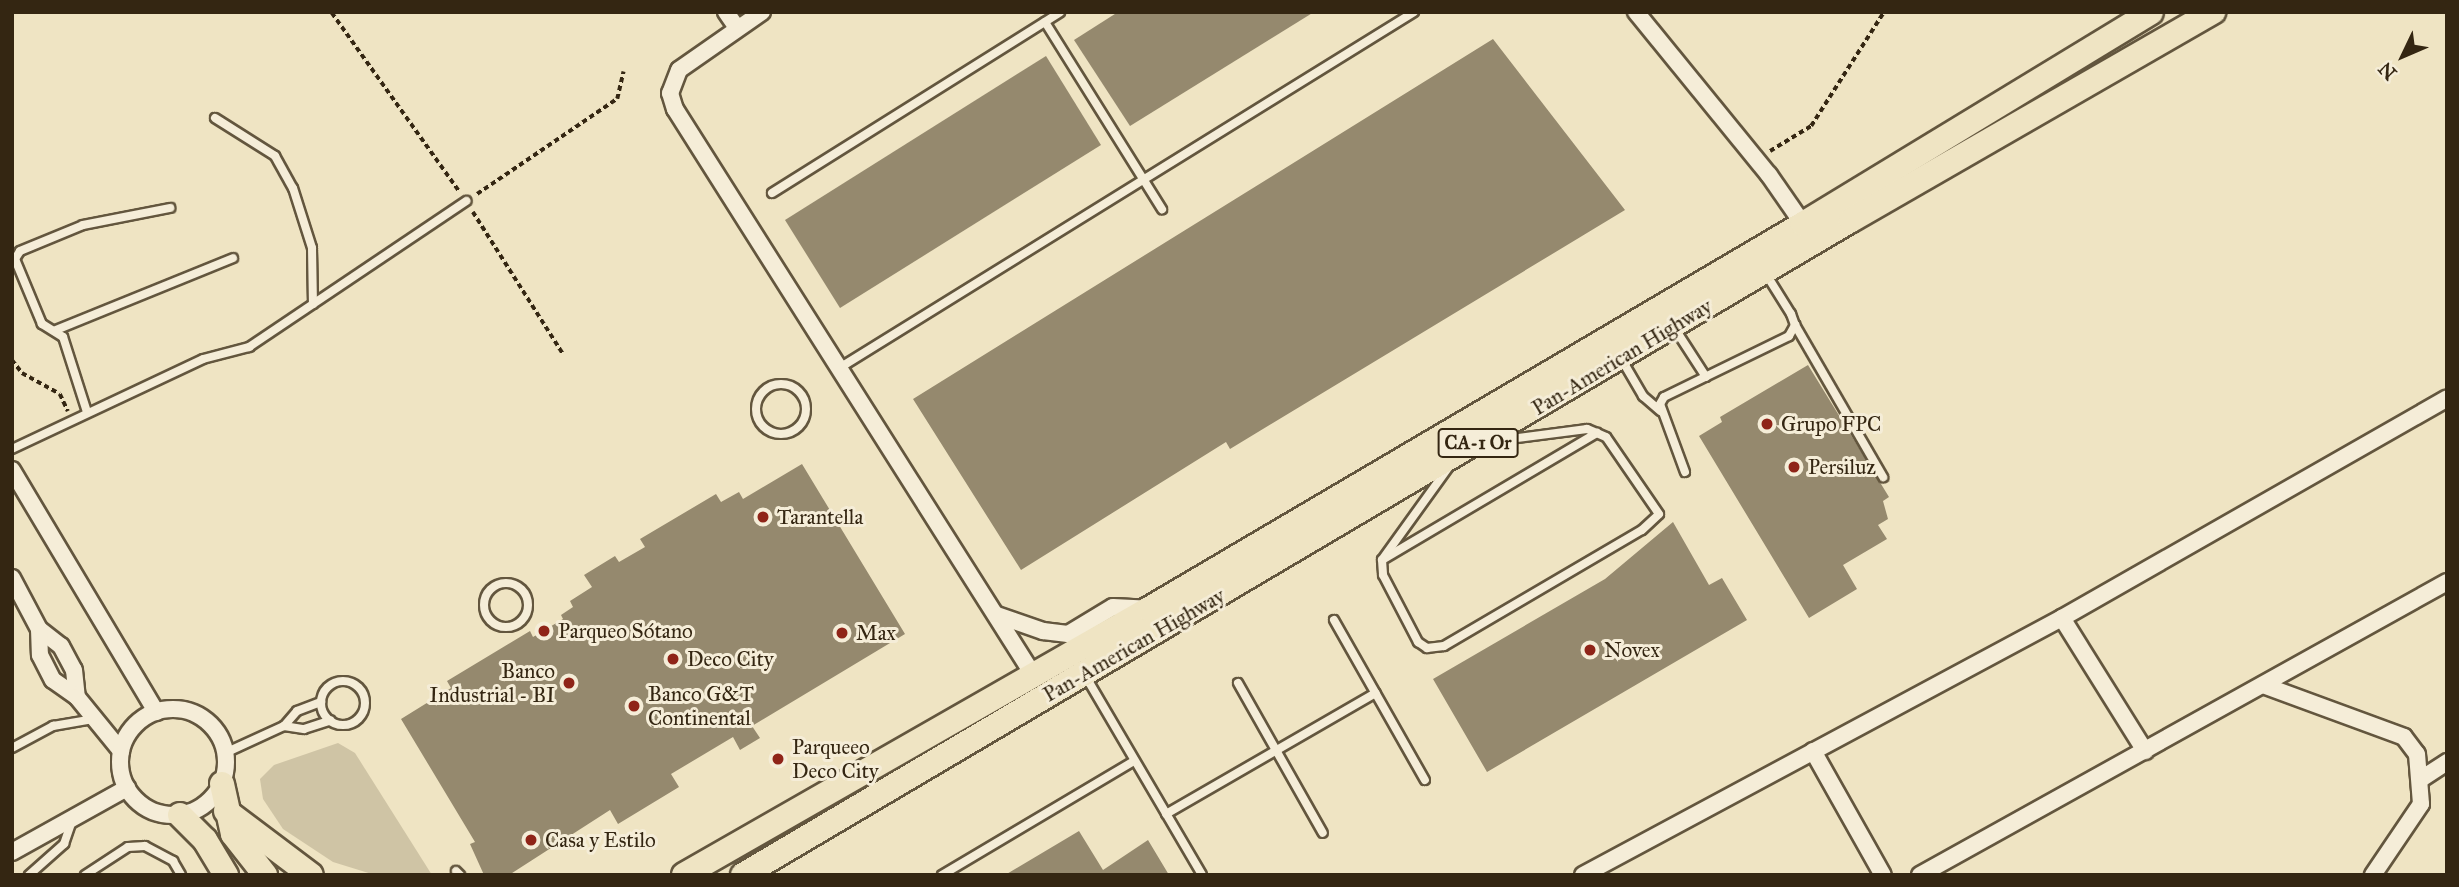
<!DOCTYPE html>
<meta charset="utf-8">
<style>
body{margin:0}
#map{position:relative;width:2459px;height:887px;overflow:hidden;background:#efe4c3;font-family:"IM FELL Great Primer",serif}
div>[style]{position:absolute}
.green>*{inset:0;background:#cfc4a5}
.building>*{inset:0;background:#95896e}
.path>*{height:3.5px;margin-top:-1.75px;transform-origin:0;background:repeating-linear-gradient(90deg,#342612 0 5px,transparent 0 8.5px)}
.roads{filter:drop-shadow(2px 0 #63563e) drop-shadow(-2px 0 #63563e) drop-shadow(0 2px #63563e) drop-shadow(0 -2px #63563e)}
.service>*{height:8px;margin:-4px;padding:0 4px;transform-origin:4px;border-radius:4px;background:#f5edd8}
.service>.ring{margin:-4px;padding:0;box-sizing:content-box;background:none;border:8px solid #f5edd8;border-radius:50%}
.minor>*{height:16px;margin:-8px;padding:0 8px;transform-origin:8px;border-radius:8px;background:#f5edd8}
.minor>.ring{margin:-8px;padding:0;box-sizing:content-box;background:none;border:16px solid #f5edd8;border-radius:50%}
.trunk>*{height:24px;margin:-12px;padding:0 12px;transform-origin:12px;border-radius:12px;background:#efe4c3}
.dots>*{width:19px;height:19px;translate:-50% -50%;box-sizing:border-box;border:4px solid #f5edd8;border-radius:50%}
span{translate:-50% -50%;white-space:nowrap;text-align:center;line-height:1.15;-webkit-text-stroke:6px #f5edd8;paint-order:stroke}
.shield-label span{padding:2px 5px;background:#f5edd8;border:2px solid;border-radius:5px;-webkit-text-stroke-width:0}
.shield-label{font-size:19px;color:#342612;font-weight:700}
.street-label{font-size:21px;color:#342612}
.poi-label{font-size:21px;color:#342612}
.left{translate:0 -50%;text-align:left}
.right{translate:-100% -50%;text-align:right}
.frame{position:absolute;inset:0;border:14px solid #342612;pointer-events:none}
.north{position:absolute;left:2368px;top:21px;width:70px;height:70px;-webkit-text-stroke:5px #f5edd8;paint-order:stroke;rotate:226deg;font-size:19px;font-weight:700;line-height:28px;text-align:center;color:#342612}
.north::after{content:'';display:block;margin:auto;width:24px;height:32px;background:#342612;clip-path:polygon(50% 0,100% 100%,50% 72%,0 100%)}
</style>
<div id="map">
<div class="green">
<i style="clip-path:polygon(338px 743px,355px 753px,432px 875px,375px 875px,333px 862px,283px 829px,263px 799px,260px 779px,274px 765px)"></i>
</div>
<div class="building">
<i style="clip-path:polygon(1118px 12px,1314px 12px,1130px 126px,1074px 40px)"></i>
<i style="clip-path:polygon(1493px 39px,1625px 210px,1230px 449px,1226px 442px,1021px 570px,913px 399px)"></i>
<i style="clip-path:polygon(1046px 56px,1101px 145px,840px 308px,785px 220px)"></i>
<i style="clip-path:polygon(1808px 365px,1889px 497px,1883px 501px,1888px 519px,1878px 525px,1887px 539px,1843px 565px,1857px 589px,1809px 618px,1699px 436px,1722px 422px,1720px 417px)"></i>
<i style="clip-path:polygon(802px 464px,905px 634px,752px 726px,760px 738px,740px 750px,733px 737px,671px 774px,679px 787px,618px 824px,610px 810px,509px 875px,484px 875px,470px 844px,475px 842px,401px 719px,451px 688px,447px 681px,530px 631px,533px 637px,563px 619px,561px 615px,573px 607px,570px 601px,592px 587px,584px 575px,615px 556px,619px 562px,645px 547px,640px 539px,716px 494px,721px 502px,739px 492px,743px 499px)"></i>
<i style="clip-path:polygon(1673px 522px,1709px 585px,1722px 578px,1747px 620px,1487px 772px,1433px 679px,1605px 579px)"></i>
<i style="clip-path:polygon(1079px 831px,1103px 870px,1148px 840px,1169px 875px,1005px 875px)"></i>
</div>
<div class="path">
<i style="left:332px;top:13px;width:219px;rotate:54.5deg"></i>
<i style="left:1770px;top:151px;width:48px;rotate:-31.4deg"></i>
<i style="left:1811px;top:126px;width:135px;rotate:-57.4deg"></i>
<i style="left:477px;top:194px;width:169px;rotate:-34.2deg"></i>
<i style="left:617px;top:99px;width:28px;rotate:-77deg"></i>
<i style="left:473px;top:212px;width:168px;rotate:57.6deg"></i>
<i style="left:12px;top:360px;width:16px;rotate:52deg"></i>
<i style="left:22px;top:373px;width:43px;rotate:28.9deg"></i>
<i style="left:60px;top:394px;width:19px;rotate:65deg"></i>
</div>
<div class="roads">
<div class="service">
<i style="left:1045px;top:22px;width:221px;rotate:58deg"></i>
<i style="left:215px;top:118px;width:71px;rotate:32.3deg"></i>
<i style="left:275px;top:156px;width:37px;rotate:61deg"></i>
<i style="left:293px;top:188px;width:63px;rotate:72.4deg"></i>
<i style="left:312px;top:248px;width:56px;rotate:89deg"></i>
<i style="left:772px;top:193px;width:340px;rotate:-32.1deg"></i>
<i style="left:1795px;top:325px;width:176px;rotate:59.9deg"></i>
<i style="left:1675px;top:329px;width:57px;rotate:57.1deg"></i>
<i style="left:56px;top:330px;width:191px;rotate:-22.1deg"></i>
<i style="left:1622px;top:360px;width:42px;rotate:59.7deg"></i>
<i style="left:1643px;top:396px;width:23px;rotate:41deg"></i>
<i style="left:841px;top:367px;width:674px;rotate:-31.78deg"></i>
<i class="ring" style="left:756px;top:384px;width:42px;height:42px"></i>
<i style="left:87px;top:412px;width:79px;rotate:-107.7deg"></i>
<i style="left:63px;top:337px;width:25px;rotate:-148deg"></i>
<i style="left:42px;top:324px;width:70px;rotate:-112.6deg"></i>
<i style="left:15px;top:259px;width:9px;rotate:-58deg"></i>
<i style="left:20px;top:251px;width:68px;rotate:-22.4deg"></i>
<i style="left:83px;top:225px;width:89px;rotate:-11.1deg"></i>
<i style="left:12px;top:449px;width:211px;rotate:-25.2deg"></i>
<i style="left:203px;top:359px;width:48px;rotate:-14.6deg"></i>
<i style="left:249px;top:347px;width:262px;rotate:-33.9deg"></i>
<i style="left:1448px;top:468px;width:113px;rotate:125.7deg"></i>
<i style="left:1382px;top:560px;width:15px;rotate:86deg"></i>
<i style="left:1383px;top:575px;width:76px;rotate:62.4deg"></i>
<i style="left:1418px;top:642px;width:11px;rotate:34deg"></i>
<i style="left:1427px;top:648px;width:17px;rotate:-7deg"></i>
<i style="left:1444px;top:646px;width:229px;rotate:-30.4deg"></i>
<i style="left:1642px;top:530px;width:23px;rotate:-43deg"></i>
<i style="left:1659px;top:514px;width:93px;rotate:-124.5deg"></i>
<i style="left:1606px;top:437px;width:21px;rotate:-157deg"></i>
<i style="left:1587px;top:429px;width:94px;rotate:172.6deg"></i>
<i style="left:1685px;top:472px;width:72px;rotate:-110.2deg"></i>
<i style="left:1660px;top:404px;width:8px;rotate:-60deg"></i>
<i style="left:1664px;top:397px;width:139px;rotate:-26deg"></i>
<i style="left:1789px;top:336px;width:13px;rotate:-61deg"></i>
<i style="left:1795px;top:325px;width:12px;rotate:-110deg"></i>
<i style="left:1791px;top:314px;width:47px;rotate:-122deg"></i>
<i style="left:1382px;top:560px;width:250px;rotate:-30.6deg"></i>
<i class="ring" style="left:484px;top:583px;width:36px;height:36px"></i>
<i style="left:1334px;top:620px;width:184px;rotate:60.4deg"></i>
<i style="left:1086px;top:677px;width:229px;rotate:59.6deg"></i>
<i class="ring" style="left:321px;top:681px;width:36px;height:36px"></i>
<i style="left:1238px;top:683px;width:172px;rotate:60.5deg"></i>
<i style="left:284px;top:726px;width:20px;rotate:9deg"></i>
<i style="left:304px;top:729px;width:28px;rotate:-18deg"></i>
<i style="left:12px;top:748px;width:47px;rotate:-28.2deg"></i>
<i style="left:53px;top:726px;width:42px;rotate:-9.7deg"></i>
<i style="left:225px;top:753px;width:65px;rotate:-24.6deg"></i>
<i style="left:284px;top:726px;width:20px;rotate:-49deg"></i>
<i style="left:297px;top:711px;width:26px;rotate:-21deg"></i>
<i style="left:1166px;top:814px;width:242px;rotate:-30deg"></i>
<i style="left:456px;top:871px;width:6px;rotate:45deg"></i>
<i style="left:29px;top:875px;width:47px;rotate:-41.5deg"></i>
<i style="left:64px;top:844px;width:24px;rotate:-71deg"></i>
<i style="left:85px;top:875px;width:51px;rotate:-33.1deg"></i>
<i style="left:128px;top:847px;width:17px;rotate:-3deg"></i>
<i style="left:145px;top:846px;width:32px;rotate:28deg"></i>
<i style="left:173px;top:861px;width:16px;rotate:60deg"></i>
<i style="left:942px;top:875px;width:223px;rotate:-30.7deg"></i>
</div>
<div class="minor">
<i style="left:726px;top:12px;width:19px;rotate:55deg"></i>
<i style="left:762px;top:12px;width:101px;rotate:145.1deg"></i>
<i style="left:679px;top:70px;width:25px;rotate:111deg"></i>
<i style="left:670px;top:93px;width:17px;rotate:73deg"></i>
<i style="left:675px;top:109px;width:671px;rotate:57.66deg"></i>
<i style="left:1636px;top:12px;width:210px;rotate:50.8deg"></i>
<i style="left:1769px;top:175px;width:60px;rotate:55.2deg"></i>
<i style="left:12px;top:470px;width:282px;rotate:59.2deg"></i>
<i style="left:12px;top:578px;width:58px;rotate:62.1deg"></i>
<i style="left:39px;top:629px;width:28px;rotate:38deg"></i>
<i style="left:61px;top:646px;width:27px;rotate:62deg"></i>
<i style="left:74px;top:670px;width:27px;rotate:84deg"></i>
<i style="left:997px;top:615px;width:49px;rotate:19.2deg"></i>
<i style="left:1043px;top:631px;width:25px;rotate:7deg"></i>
<i style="left:1068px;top:634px;width:52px;rotate:-31deg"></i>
<i style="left:1113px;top:607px;width:35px;rotate:3deg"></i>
<i style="left:2062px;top:618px;width:157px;rotate:58deg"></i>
<i style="left:39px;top:629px;width:26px;rotate:88deg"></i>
<i style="left:40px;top:655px;width:28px;rotate:63deg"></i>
<i style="left:53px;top:680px;width:29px;rotate:35deg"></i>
<i style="left:77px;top:697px;width:70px;rotate:50.8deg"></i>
<i style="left:2263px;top:685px;width:150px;rotate:20.2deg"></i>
<i style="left:2404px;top:737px;width:21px;rotate:53deg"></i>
<i style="left:2417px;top:754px;width:50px;rotate:85.4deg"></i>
<i style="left:2421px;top:804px;width:86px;rotate:124.1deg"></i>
<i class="ring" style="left:120px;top:709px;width:90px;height:90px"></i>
<i style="left:1813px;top:751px;width:142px;rotate:60.6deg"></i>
<i style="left:2421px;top:779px;width:31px;rotate:-33deg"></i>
<i style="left:12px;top:852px;width:132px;rotate:-29.1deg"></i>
<i style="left:1583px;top:875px;width:544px;rotate:-28.22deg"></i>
<i style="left:2062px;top:618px;width:443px;rotate:-29.7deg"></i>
<i style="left:1920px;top:875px;width:603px;rotate:-29.07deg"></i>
</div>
<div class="trunk">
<i style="left:222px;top:784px;width:51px;rotate:77.6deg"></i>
<i style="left:233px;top:834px;width:52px;rotate:52deg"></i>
<i style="left:226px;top:811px;width:106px;rotate:37deg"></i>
<i style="left:180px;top:815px;width:35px;rotate:45deg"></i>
<i style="left:205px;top:840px;width:41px;rotate:59deg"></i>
<i style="left:684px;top:875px;width:536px;rotate:-29.77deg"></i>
<i style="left:1149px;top:609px;width:759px;rotate:-30.48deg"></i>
<i style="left:1803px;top:224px;width:407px;rotate:-31.3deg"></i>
<i style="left:743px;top:875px;width:1287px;rotate:-30.59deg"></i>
<i style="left:1851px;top:220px;width:418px;rotate:-29.9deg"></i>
</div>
</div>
<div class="dots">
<i style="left:1767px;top:424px;background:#8f2418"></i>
<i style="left:1794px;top:467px;background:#8f2418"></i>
<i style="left:763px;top:517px;background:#8f2418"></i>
<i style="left:544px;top:631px;background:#8f2418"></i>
<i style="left:842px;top:633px;background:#8f2418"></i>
<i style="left:1590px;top:650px;background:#8f2418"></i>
<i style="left:673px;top:659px;background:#8f2418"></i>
<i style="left:569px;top:683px;background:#8f2418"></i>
<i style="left:634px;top:706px;background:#8f2418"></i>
<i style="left:778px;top:759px;background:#8f2418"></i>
<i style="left:531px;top:840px;background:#8f2418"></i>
</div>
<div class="shield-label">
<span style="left:1478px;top:443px">CA-1 Or</span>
</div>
<div class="street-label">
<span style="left:1622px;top:357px;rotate:-31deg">Pan-American Highway</span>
<span style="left:1134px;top:645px;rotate:-30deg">Pan-American Highway</span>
</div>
<div class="poi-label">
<span class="left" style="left:1781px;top:424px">Grupo FPC</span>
<span class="left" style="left:1808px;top:467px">Persiluz</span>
<span class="left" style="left:777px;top:517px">Tarantella</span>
<span class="left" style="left:558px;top:631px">Parqueo Sótano</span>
<span class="left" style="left:856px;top:633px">Max</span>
<span class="left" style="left:1604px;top:650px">Novex</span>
<span class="left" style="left:687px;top:659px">Deco City</span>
<span class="right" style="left:555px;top:683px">Banco<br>Industrial - BI</span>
<span class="left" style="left:648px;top:706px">Banco G&amp;T<br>Continental</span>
<span class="left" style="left:792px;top:759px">Parqueeo<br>Deco City</span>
<span class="left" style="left:545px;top:840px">Casa y Estilo</span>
</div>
<div class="frame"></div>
<div class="north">N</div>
</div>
